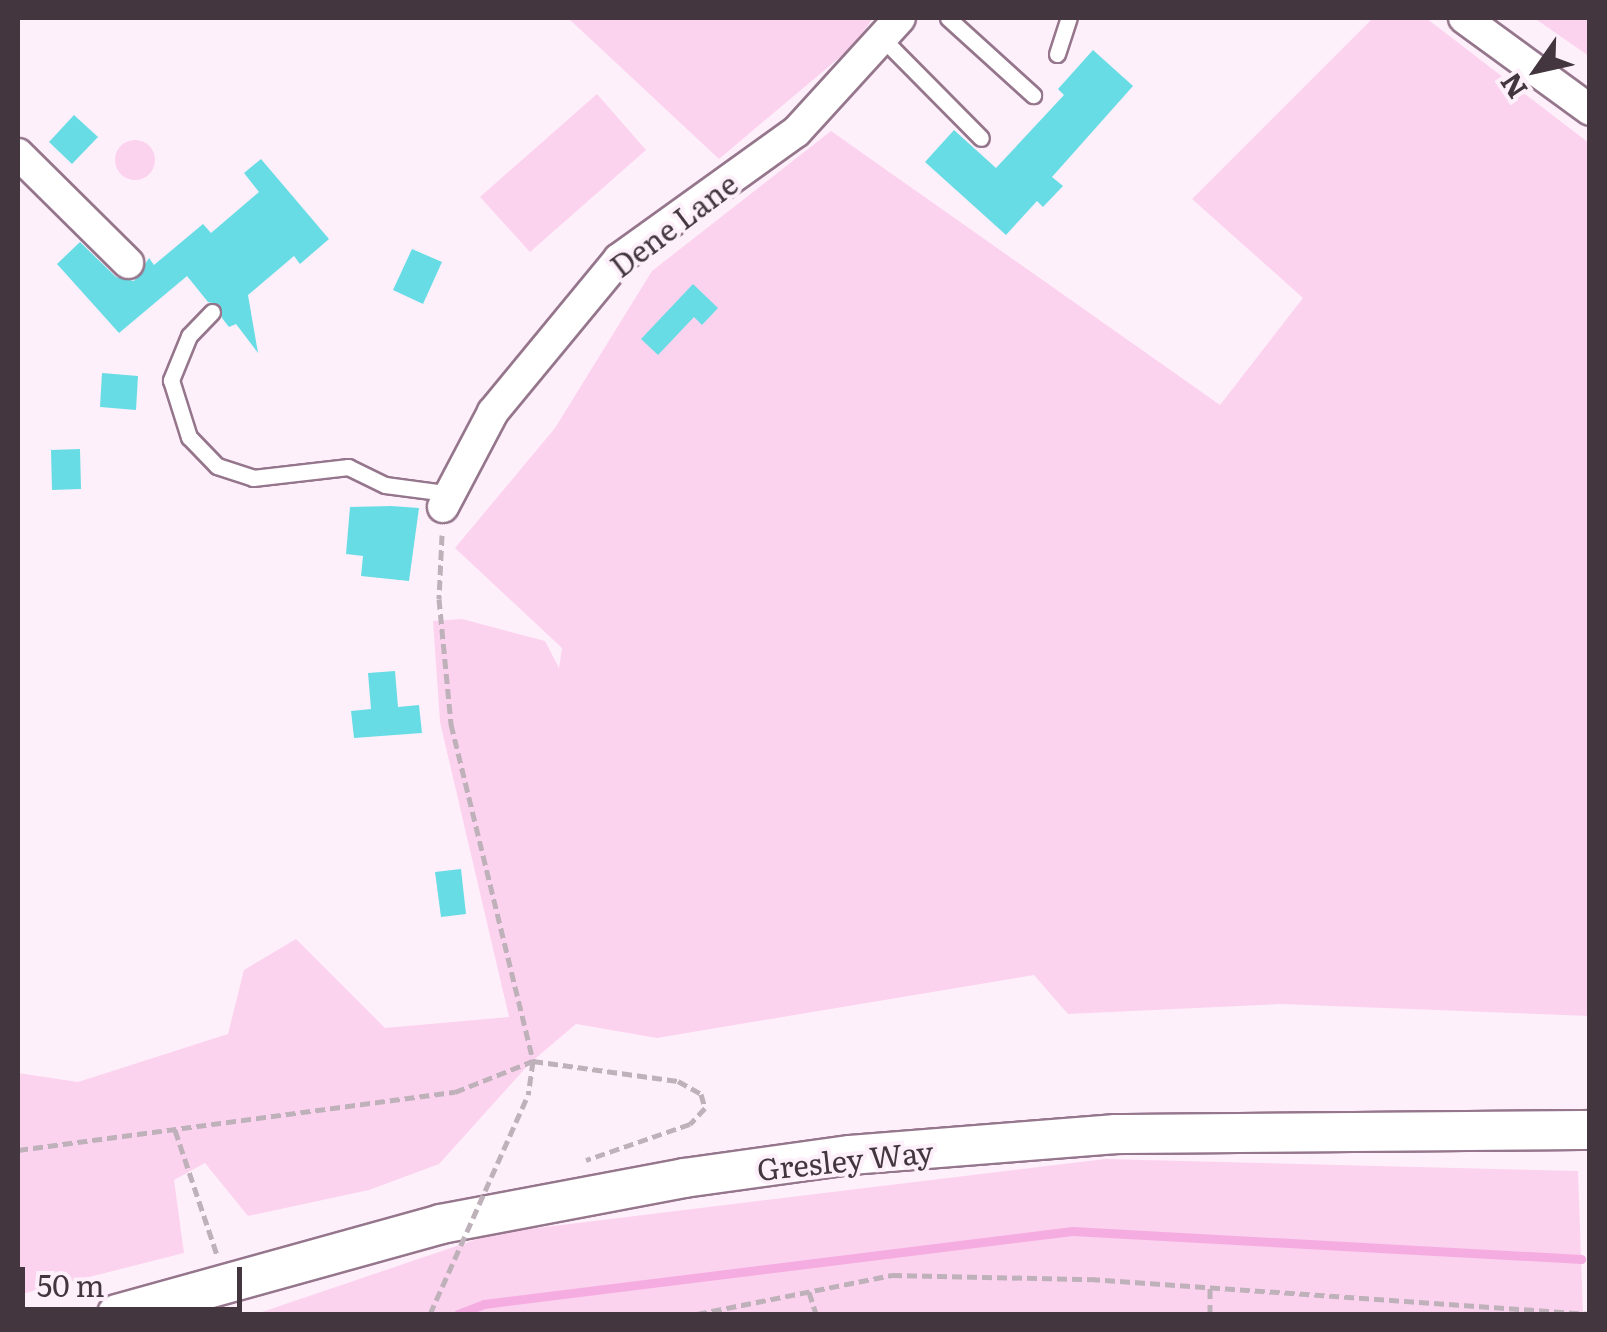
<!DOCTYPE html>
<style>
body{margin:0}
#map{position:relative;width:1607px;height:1332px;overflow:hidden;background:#fef0fa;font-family:Literata,serif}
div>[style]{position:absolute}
.green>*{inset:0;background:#fcd3ef}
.round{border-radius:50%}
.stream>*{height:9px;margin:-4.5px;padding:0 4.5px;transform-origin:4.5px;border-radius:4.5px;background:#f5ade1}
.building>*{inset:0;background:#67dce5}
.path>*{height:5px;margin-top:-2.5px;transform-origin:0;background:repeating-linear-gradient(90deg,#bfb1ba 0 10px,transparent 0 15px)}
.roads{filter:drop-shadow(2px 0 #95768c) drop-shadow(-2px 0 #95768c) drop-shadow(0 2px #95768c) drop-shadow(0 -2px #95768c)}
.service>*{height:15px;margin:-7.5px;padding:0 7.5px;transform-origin:7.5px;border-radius:7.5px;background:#fff}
.minor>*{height:30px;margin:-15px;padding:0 15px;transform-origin:15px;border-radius:15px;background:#fff}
.tertiary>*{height:38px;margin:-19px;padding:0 19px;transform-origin:19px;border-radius:19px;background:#fff}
.path-bridge>*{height:5px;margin-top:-2.5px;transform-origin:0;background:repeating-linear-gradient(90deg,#bfb1ba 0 10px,transparent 0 15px)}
span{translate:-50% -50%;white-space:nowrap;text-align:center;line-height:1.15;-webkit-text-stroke:8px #fef0fa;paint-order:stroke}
.street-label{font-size:30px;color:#44363f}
.frame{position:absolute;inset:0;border:20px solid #44363f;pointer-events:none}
.north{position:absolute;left:1487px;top:20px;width:100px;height:100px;-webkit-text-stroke:8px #fef0fa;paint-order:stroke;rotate:236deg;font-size:28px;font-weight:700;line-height:40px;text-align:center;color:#44363f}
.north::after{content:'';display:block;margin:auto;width:35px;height:45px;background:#44363f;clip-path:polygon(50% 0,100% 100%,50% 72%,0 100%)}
.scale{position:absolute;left:20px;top:1267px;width:222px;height:45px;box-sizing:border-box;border:5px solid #44363f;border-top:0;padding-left:12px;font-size:30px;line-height:35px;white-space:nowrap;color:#44363f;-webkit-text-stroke:8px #fef0fa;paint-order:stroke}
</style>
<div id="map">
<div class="green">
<i style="clip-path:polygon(568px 18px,567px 18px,873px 18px,852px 47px,719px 159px)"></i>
<i style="clip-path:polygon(1373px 18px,1426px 18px,1589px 143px,1589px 1016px,1280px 1004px,1068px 1014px,1034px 975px,657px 1038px,576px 1024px,530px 1063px,439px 1164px,369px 1190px,248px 1216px,205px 1163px,174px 1180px,184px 1253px,18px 1295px,18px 1073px,78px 1082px,228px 1034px,244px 970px,296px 939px,385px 1028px,509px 1017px,440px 722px,433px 621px,462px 619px,545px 641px,559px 668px,562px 648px,455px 548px,555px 428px,652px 271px,831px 131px,1220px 405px,1303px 298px,1192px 199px)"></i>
<i style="clip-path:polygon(1534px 18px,1589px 18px,1589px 56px)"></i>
<i style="clip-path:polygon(597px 94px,646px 150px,530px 252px,480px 197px)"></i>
<i class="round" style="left:115px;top:140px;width:40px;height:40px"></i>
<i style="clip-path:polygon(1105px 1159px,1578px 1171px,1583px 1314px,256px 1314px,495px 1233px)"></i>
</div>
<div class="stream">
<i style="left:458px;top:1314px;width:28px;rotate:-21deg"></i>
<i style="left:484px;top:1304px;width:593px;rotate:-7.08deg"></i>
<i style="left:1072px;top:1231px;width:510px;rotate:3.15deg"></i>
</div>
<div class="building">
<i style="clip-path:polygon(1093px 50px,1133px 86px,1052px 177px,1063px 186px,1043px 207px,1037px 201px,1006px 235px,925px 162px,954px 130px,996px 168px,1064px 95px,1058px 89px)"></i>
<i style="clip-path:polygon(74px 115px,98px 137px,72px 164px,49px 142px)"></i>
<i style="clip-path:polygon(261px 159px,329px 239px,300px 264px,294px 256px,248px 295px,258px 353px,236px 324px,229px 327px,222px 318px,220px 305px,208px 302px,187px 276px,119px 333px,57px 264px,80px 242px,116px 277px,134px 281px,149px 258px,154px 265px,203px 224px,211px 233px,259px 192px,244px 173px)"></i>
<i style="clip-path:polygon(412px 249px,442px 262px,423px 304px,393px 290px)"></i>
<i style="clip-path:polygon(693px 284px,718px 308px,702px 325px,694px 317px,658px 355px,641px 339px)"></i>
<i style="clip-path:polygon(102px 373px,138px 376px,136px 410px,100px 407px)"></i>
<i style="clip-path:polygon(80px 449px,81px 489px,52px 490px,51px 450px)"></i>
<i style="clip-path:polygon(391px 506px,419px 508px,409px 581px,361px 576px,363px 556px,346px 554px,350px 507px)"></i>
<i style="clip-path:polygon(395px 671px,398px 707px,419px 705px,422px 733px,354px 738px,351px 711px,371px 709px,368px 673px)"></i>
<i style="clip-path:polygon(461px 869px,466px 914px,441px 917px,435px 872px)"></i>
</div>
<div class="path">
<i style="left:442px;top:535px;width:64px;rotate:92.7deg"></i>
<i style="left:439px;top:599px;width:126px;rotate:84.5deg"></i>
<i style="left:451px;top:724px;width:347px;rotate:76.3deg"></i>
<i style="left:533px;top:1061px;width:34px;rotate:98deg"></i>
<i style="left:175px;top:1130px;width:132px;rotate:71.4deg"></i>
<i style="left:18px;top:1150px;width:441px;rotate:-7.6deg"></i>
<i style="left:455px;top:1092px;width:84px;rotate:-21.7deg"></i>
<i style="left:533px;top:1061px;width:146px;rotate:7.9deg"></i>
<i style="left:678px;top:1081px;width:26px;rotate:29deg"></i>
<i style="left:701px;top:1094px;width:15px;rotate:74deg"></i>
<i style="left:705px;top:1108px;width:22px;rotate:133deg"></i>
<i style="left:690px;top:1124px;width:110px;rotate:160.9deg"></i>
<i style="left:809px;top:1292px;width:23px;rotate:72deg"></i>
<i style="left:697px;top:1314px;width:199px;rotate:-11.3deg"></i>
<i style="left:892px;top:1275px;width:198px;rotate:1.2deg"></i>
<i style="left:1090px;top:1279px;width:501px;rotate:4deg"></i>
<i style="left:1210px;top:1314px;width:27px;rotate:-90deg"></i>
</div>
<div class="roads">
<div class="service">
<i style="left:948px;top:18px;width:115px;rotate:42.2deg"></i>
<i style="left:883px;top:39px;width:139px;rotate:45.3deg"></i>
<i style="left:1057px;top:54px;width:38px;rotate:-72deg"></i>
<i style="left:212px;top:312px;width:33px;rotate:134deg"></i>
<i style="left:189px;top:336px;width:48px;rotate:112.2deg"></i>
<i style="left:171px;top:380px;width:60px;rotate:72.5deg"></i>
<i style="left:189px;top:437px;width:40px;rotate:46deg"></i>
<i style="left:217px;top:466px;width:38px;rotate:18deg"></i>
<i style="left:253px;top:478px;width:96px;rotate:-6.6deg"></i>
<i style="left:348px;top:467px;width:41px;rotate:25.9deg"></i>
<i style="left:385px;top:485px;width:62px;rotate:7.5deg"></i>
</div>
<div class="minor">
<i style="left:1464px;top:18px;width:156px;rotate:36.1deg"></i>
<i style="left:18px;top:154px;width:155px;rotate:44.7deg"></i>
<i style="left:443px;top:507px;width:107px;rotate:-62.2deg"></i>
<i style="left:493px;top:412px;width:198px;rotate:-50.5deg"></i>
<i style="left:619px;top:259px;width:218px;rotate:-35.7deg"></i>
<i style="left:796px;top:132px;width:154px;rotate:-47.6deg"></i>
</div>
<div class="tertiary">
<i style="left:117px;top:1314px;width:336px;rotate:-15.5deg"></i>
<i style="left:441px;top:1224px;width:247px;rotate:-10.7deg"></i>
<i style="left:684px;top:1178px;width:168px;rotate:-7.9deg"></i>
<i style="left:850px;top:1155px;width:267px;rotate:-4.5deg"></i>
<i style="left:1116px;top:1134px;width:474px;rotate:-0.5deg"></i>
</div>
</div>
<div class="path-bridge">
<i style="left:430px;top:1314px;width:240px;rotate:-65.9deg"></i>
</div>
<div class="street-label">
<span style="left:673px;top:224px;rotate:-37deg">Dene Lane</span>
<span style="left:845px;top:1159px;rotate:-6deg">Gresley Way</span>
</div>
<div class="frame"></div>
<div class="north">N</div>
<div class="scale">50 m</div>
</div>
